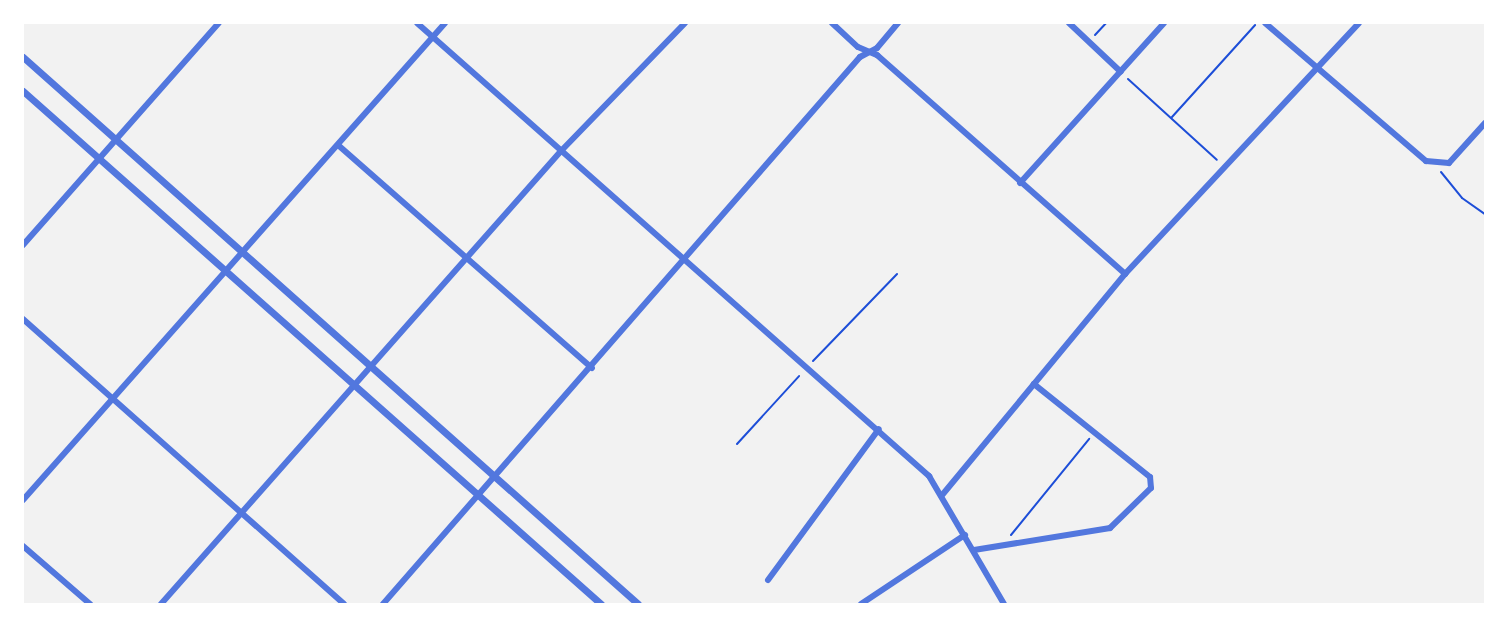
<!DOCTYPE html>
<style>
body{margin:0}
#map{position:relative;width:1508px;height:627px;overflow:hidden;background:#f2f2f2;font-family:Roboto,sans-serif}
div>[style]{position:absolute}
.path>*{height:2px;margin:-1px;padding:0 1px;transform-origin:1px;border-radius:1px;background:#1d4ed8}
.minor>*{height:6px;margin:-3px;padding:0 3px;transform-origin:3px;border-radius:3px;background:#5277de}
.tertiary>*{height:7px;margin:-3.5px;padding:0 3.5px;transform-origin:3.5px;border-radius:3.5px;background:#5277de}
span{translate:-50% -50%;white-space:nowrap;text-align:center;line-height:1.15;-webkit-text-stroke:5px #fff;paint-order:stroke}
.frame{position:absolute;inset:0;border:24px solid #fff;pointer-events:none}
</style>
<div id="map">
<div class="path">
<i style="left:1095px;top:35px;width:16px;rotate:-47deg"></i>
<i style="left:1128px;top:79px;width:120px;rotate:42.3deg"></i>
<i style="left:1172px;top:117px;width:124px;rotate:-47.9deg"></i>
<i style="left:1441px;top:172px;width:33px;rotate:51deg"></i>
<i style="left:1462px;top:198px;width:28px;rotate:35deg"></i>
<i style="left:813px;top:361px;width:121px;rotate:-46deg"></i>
<i style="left:737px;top:444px;width:92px;rotate:-47.6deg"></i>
<i style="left:1011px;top:535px;width:124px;rotate:-50.9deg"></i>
</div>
<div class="minor">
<i style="left:417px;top:23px;width:684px;rotate:41.5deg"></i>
<i style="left:929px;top:476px;width:148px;rotate:59.6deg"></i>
<i style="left:832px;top:23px;width:35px;rotate:43deg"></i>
<i style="left:858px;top:47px;width:21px;rotate:23deg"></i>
<i style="left:877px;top:55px;width:331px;rotate:41.4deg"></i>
<i style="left:1069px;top:23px;width:71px;rotate:43.3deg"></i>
<i style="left:1265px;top:23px;width:212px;rotate:40.6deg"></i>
<i style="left:1426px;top:161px;width:23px;rotate:5deg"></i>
<i style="left:1449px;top:163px;width:54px;rotate:-48deg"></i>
<i style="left:338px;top:145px;width:338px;rotate:41.3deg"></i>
<i style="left:1020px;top:183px;width:215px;rotate:-48deg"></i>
<i style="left:23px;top:245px;width:296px;rotate:-48.6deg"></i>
<i style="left:23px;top:319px;width:429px;rotate:41.6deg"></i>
<i style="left:943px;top:494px;width:286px;rotate:-50.4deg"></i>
<i style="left:1125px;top:274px;width:343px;rotate:-47deg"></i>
<i style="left:23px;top:500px;width:637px;rotate:-48.5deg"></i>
<i style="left:23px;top:546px;width:89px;rotate:40.9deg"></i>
<i style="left:974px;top:550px;width:138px;rotate:-9.2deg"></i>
<i style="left:1110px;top:528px;width:57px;rotate:-44.3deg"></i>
<i style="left:1151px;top:488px;width:11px;rotate:-95deg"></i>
<i style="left:1150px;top:477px;width:149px;rotate:-141.3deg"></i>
<i style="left:768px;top:580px;width:187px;rotate:-53.7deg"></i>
<i style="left:161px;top:604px;width:604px;rotate:-48.56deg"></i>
<i style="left:561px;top:151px;width:178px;rotate:-45.9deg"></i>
<i style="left:383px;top:604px;width:726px;rotate:-48.91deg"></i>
<i style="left:860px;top:57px;width:19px;rotate:-28deg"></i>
<i style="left:877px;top:48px;width:33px;rotate:-50deg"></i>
<i style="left:861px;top:604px;width:125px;rotate:-33.6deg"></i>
</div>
<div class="tertiary">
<i style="left:23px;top:57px;width:823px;rotate:41.65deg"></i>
<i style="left:23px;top:91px;width:773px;rotate:41.59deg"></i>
</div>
<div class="frame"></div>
</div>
